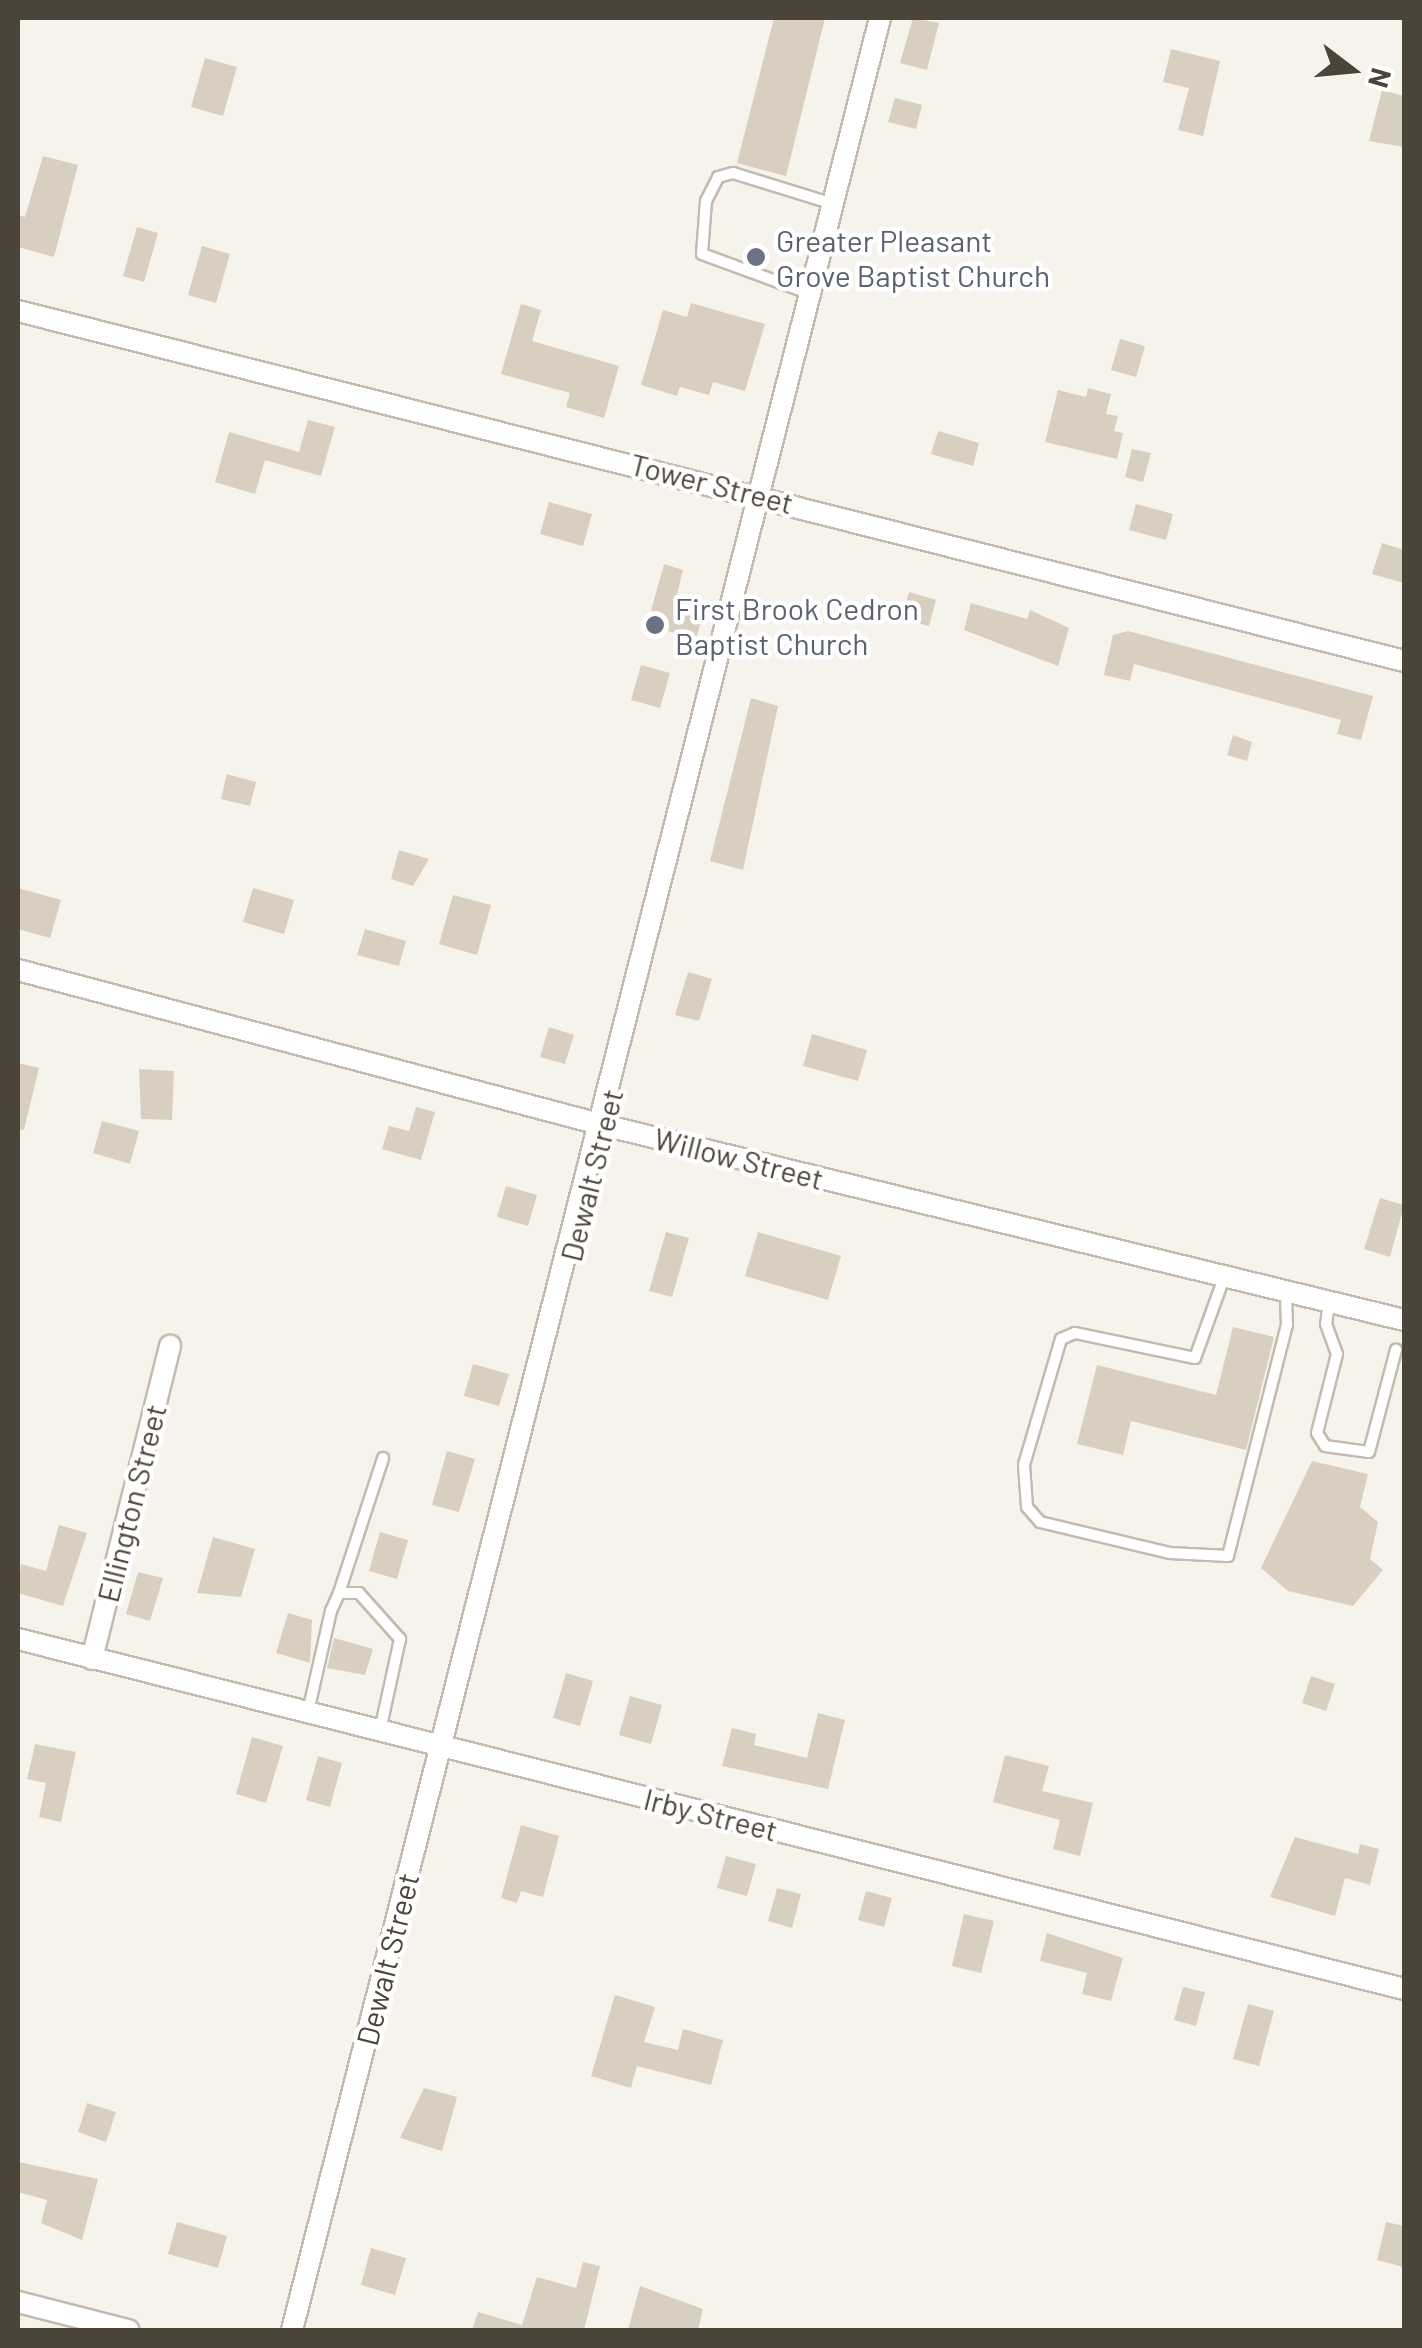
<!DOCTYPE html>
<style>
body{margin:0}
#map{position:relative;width:1422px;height:2348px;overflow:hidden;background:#f6f3ec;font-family:Barlow,sans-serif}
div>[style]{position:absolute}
.building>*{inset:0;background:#d8cfc1}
.roads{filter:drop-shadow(2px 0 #c2bbae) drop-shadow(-2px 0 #c2bbae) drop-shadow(0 2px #c2bbae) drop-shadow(0 -2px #c2bbae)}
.service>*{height:10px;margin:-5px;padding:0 5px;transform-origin:5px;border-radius:5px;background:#fff}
.minor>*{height:20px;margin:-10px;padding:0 10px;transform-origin:10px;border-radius:10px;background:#fff}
.dots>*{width:28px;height:28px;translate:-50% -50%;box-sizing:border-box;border:5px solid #fff;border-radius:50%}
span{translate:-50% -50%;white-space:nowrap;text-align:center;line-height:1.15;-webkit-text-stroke:9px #fff;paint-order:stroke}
.worship-label{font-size:30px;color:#5b616d}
.left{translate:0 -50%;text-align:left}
.street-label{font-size:30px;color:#4b4439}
.frame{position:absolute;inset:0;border:20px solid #4b4439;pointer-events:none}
.north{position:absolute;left:1302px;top:20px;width:100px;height:100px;-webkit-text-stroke:8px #fff;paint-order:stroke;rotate:106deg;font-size:28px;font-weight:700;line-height:40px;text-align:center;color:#4b4439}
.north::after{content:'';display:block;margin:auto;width:35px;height:45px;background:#4b4439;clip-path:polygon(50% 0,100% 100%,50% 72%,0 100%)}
</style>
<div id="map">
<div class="building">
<i style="clip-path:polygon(774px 18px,825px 18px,786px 176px,737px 163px)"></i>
<i style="clip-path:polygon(913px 18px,939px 23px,927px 70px,900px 63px)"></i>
<i style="clip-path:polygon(1171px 49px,1220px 61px,1203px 136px,1178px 130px,1189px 88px,1163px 82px)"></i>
<i style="clip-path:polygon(205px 58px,237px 67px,223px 116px,191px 107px)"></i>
<i style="clip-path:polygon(1382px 90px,1404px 96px,1404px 147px,1369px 141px)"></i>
<i style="clip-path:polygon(895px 98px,922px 105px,916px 129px,888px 122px)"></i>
<i style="clip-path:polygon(43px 156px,78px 165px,54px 257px,18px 247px,18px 215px,25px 217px)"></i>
<i style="clip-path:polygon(137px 227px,158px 233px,144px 282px,123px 276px)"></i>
<i style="clip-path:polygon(202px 246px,230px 254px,216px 303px,188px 295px)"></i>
<i style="clip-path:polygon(691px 303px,765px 324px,745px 391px,713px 382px,709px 395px,680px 387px,677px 396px,641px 385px,663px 310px,687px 317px)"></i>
<i style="clip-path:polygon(521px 304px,541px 310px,532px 341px,619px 366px,604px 418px,566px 407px,570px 393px,501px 374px)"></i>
<i style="clip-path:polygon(1120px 339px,1145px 346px,1136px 377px,1111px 370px)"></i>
<i style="clip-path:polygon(1088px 388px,1111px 394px,1106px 414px,1118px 416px,1114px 431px,1123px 433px,1117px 459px,1045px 442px,1058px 390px,1086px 397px)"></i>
<i style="clip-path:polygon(308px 420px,335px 427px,321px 476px,265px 460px,255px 494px,215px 482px,229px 432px,299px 452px)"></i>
<i style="clip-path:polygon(938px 431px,979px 443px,973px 466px,931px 454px)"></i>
<i style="clip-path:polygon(1132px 449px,1151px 453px,1143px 482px,1125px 477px)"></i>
<i style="clip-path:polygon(549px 502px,592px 514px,583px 546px,540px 534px)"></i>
<i style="clip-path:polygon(1136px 504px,1173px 514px,1166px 540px,1129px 530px)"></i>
<i style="clip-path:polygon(1382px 543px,1404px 550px,1404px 583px,1372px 574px)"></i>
<i style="clip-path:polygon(664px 564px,683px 570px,677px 594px,706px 602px,696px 639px,647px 625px)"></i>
<i style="clip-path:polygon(909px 592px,936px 600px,929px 626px,901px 619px)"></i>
<i style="clip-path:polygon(971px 603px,1027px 619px,1030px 610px,1069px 628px,1058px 666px,964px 630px)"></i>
<i style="clip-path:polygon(1128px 631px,1373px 696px,1361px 740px,1337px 734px,1341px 720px,1134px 664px,1130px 681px,1104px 675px,1113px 635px)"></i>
<i style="clip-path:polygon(641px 665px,670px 673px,660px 708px,631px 700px)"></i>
<i style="clip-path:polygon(751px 698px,778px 706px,743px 870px,710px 861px)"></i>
<i style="clip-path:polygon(1233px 735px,1252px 742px,1247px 761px,1227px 755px)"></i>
<i style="clip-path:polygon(227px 774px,256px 782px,250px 806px,221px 799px)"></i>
<i style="clip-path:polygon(399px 850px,429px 859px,413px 886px,391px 879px)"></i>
<i style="clip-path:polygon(18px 888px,61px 900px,50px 938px,18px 929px)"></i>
<i style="clip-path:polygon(253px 888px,294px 900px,284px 934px,243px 922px)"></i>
<i style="clip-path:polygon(453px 895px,491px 905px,477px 955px,439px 944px)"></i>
<i style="clip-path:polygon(365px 929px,406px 941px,399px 966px,357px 955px)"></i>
<i style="clip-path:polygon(688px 972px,712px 979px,699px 1021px,675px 1015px)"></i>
<i style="clip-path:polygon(549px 1027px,574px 1035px,565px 1064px,540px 1057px)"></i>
<i style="clip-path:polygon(812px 1034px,867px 1050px,858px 1081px,803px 1066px)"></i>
<i style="clip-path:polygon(18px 1063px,39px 1068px,24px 1130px,18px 1129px)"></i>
<i style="clip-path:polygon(139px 1069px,174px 1071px,172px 1120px,141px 1119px)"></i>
<i style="clip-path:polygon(416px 1107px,435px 1112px,421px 1160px,382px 1149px,389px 1126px,409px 1131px)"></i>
<i style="clip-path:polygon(102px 1121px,139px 1131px,130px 1164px,93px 1153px)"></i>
<i style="clip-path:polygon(506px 1186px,537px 1195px,528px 1226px,497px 1217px)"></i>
<i style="clip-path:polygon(1380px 1198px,1404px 1205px,1390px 1257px,1364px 1249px)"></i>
<i style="clip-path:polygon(666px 1232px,689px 1238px,672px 1297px,649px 1291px)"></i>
<i style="clip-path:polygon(758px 1232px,841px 1256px,828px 1300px,745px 1276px)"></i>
<i style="clip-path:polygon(1233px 1327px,1274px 1337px,1246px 1450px,1131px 1421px,1123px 1455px,1077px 1444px,1097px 1365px,1216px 1395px)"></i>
<i style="clip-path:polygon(473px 1364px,509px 1374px,499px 1406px,464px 1396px)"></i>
<i style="clip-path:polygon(447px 1451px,475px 1459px,459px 1512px,432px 1505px)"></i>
<i style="clip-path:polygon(1312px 1461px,1368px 1474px,1360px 1507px,1378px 1522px,1370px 1559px,1383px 1570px,1353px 1606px,1288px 1591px,1261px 1568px)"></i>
<i style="clip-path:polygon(59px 1525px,87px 1533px,63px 1606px,18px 1593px,21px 1564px,46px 1571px)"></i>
<i style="clip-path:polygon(380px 1532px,408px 1540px,397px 1579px,369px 1571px)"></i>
<i style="clip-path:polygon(213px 1537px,255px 1549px,241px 1597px,197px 1593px)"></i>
<i style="clip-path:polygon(138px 1572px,163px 1578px,150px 1621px,126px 1614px)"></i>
<i style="clip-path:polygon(288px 1613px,312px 1620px,310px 1663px,276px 1653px)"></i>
<i style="clip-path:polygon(334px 1638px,373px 1649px,365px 1675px,327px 1668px)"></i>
<i style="clip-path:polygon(566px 1673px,593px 1681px,580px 1726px,553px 1718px)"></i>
<i style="clip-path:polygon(1311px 1676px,1335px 1684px,1326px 1711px,1302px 1703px)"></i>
<i style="clip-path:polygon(630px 1696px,662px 1705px,651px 1744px,619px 1735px)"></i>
<i style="clip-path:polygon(818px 1713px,845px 1720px,828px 1789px,722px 1766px,732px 1728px,756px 1734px,754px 1745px,807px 1758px)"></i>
<i style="clip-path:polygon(252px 1737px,283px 1746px,266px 1803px,236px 1794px)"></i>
<i style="clip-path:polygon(35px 1744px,76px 1752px,61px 1822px,39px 1817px,46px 1783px,27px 1779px)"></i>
<i style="clip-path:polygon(1005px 1755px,1049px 1766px,1042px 1791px,1093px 1803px,1080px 1856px,1053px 1849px,1060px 1820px,993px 1802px)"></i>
<i style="clip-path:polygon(318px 1756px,342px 1763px,330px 1807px,306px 1800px)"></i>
<i style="clip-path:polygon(521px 1825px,559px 1836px,543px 1897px,521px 1891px,517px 1903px,501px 1898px)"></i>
<i style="clip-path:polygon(1295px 1837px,1358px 1854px,1360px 1844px,1379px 1849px,1370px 1885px,1345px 1878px,1335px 1916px,1270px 1897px)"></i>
<i style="clip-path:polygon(726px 1856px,756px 1864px,747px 1896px,717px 1888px)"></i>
<i style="clip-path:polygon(777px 1888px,801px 1894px,792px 1928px,768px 1921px)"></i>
<i style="clip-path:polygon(866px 1891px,892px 1898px,884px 1927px,858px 1920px)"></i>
<i style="clip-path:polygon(964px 1914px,994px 1921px,981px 1973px,952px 1966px)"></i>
<i style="clip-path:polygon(1047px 1933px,1123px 1958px,1111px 2001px,1082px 1994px,1087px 1973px,1040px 1961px)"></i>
<i style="clip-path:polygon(1183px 1987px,1205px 1992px,1196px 2026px,1174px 2020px)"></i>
<i style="clip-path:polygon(615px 1995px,655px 2007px,644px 2042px,678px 2050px,683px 2029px,723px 2040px,711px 2085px,637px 2066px,631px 2088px,591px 2076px)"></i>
<i style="clip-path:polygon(1248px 2004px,1274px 2011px,1259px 2066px,1233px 2059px)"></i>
<i style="clip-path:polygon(424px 2088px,457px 2097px,442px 2151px,400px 2138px)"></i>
<i style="clip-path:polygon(87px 2103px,116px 2112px,106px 2142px,78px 2132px)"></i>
<i style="clip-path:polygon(18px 2162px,98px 2179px,82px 2240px,41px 2223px,47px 2200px,18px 2192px)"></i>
<i style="clip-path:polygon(177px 2222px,227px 2236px,218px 2268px,168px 2254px)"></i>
<i style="clip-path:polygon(1386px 2222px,1404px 2226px,1404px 2267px,1377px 2260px)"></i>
<i style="clip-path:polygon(371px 2248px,406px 2258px,395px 2295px,361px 2285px)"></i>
<i style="clip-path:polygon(583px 2262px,600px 2266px,584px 2330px,472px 2330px,478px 2312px,522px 2325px,537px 2277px,576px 2288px)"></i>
<i style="clip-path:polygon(640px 2286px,703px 2309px,698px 2330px,628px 2330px)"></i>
</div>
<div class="roads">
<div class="service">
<i style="left:811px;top:294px;width:116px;rotate:-159.8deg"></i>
<i style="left:702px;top:254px;width:53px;rotate:-85.7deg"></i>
<i style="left:706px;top:201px;width:27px;rotate:-63deg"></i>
<i style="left:718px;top:177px;width:16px;rotate:-15deg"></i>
<i style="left:733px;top:173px;width:105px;rotate:17.2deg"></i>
<i style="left:1225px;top:1275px;width:88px;rotate:109.9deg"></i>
<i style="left:1195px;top:1358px;width:123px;rotate:-168.2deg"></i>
<i style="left:1075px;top:1333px;width:15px;rotate:157deg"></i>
<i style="left:1061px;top:1339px;width:131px;rotate:106.4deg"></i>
<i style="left:1024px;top:1465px;width:42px;rotate:85.9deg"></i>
<i style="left:1027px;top:1507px;width:20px;rotate:49deg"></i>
<i style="left:1040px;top:1522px;width:134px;rotate:13.4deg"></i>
<i style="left:1170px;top:1553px;width:58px;rotate:3deg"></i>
<i style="left:1228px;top:1556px;width:238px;rotate:-75.7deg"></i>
<i style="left:1287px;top:1325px;width:34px;rotate:-92deg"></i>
<i style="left:1329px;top:1301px;width:23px;rotate:97deg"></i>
<i style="left:1326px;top:1324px;width:32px;rotate:70deg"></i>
<i style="left:1337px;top:1354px;width:81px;rotate:104.2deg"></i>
<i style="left:1317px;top:1433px;width:15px;rotate:58deg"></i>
<i style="left:1325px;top:1446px;width:44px;rotate:7.8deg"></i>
<i style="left:1369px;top:1452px;width:106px;rotate:-75.2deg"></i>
<i style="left:339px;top:1593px;width:142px;rotate:-71.9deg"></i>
<i style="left:308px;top:1712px;width:104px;rotate:-77.2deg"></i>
<i style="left:331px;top:1611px;width:20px;rotate:-66deg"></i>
<i style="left:339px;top:1593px;width:20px"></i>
<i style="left:359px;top:1593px;width:62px;rotate:48.3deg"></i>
<i style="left:400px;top:1639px;width:94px;rotate:102.3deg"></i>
</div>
<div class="minor">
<i style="left:18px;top:311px;width:1430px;rotate:14.17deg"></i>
<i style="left:18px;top:970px;width:605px;rotate:14.84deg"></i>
<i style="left:603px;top:1125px;width:824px;rotate:13.68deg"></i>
<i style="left:18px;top:1639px;width:1430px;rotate:14.17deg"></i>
<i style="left:92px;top:1659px;width:323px;rotate:-76deg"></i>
<i style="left:18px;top:2302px;width:114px;rotate:14.3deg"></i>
<i style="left:292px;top:2330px;width:2386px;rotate:-75.73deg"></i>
</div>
</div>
<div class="dots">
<i style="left:756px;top:257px;background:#6b7280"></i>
<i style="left:655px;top:625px;background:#6b7280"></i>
</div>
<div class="worship-label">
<span class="left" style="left:776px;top:257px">Greater Pleasant<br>Grove Baptist Church</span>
<span class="left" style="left:675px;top:625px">First Brook Cedron<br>Baptist Church</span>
</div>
<div class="street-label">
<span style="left:712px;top:483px;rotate:14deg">Tower Street</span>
<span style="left:739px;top:1158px;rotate:14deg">Willow Street</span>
<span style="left:591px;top:1175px;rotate:-76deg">Dewalt Street</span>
<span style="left:131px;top:1503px;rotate:-76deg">Ellington Street</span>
<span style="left:711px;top:1814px;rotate:14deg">Irby Street</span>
<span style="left:387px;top:1959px;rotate:-76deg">Dewalt Street</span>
</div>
<div class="frame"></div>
<div class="north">N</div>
</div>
